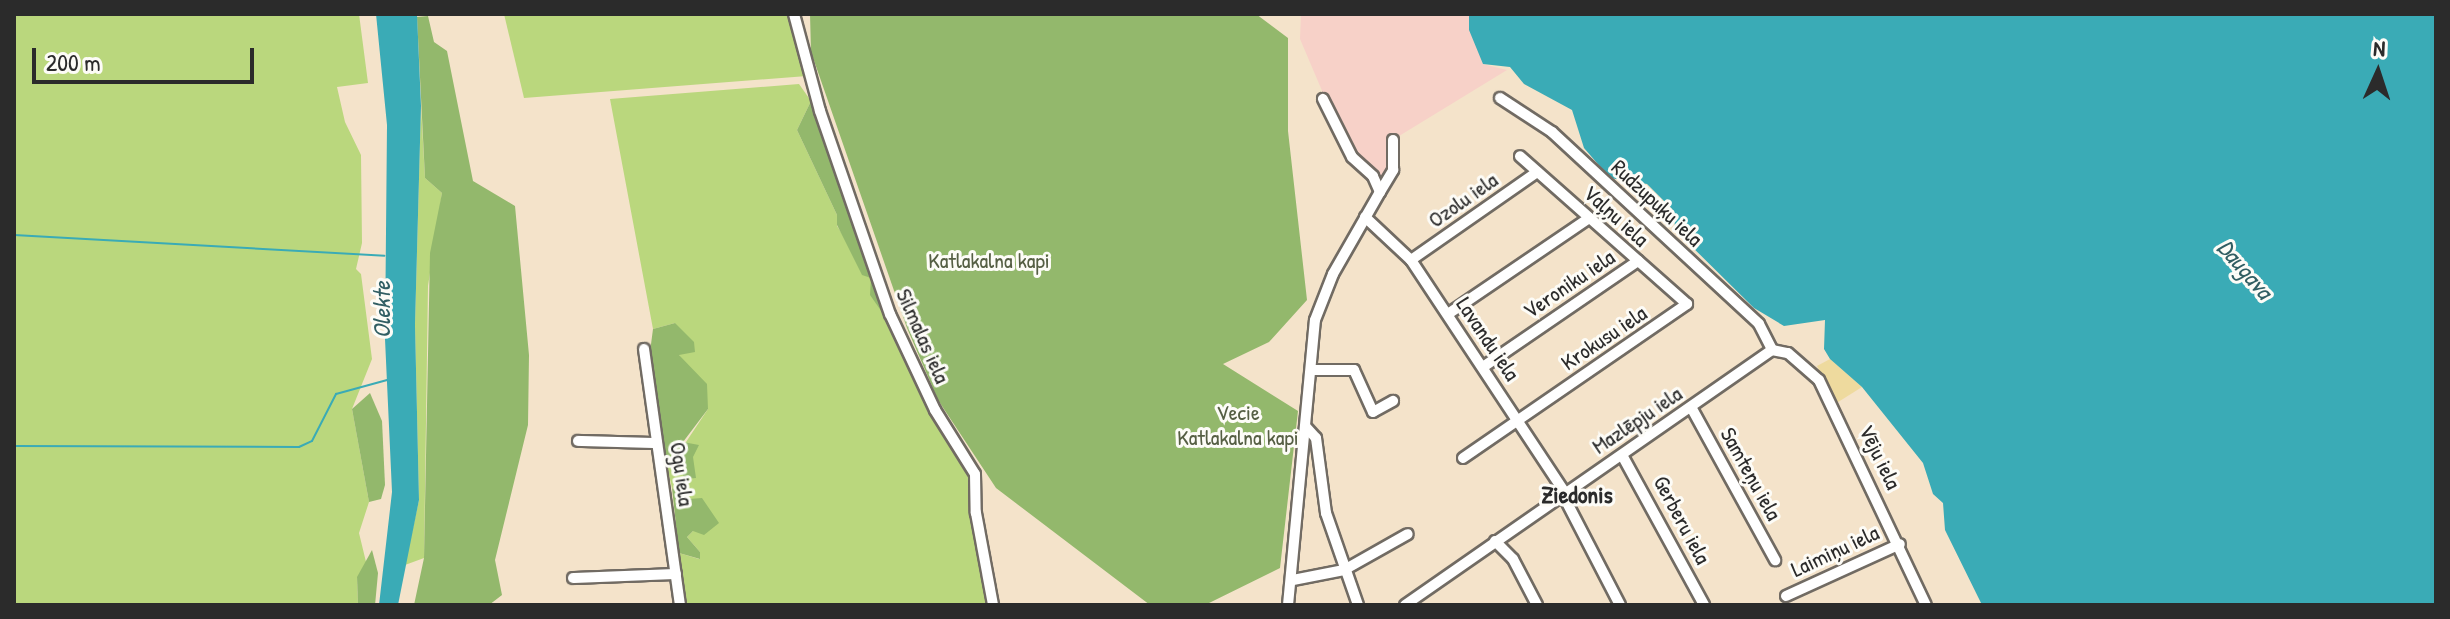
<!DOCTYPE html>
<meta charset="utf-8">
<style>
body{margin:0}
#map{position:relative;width:2450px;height:619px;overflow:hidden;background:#f4e3ca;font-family:"Patrick Hand",sans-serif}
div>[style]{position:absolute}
.built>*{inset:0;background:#f7d1c8}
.green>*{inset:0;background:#bad77d}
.forest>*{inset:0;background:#93b86c}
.sand>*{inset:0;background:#eeda9e}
.water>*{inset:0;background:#3aabb6}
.stream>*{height:2px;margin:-1px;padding:0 1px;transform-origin:1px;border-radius:1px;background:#3aabb6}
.roads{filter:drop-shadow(2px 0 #716b63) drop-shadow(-2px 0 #716b63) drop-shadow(0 2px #716b63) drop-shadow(0 -2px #716b63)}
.minor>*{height:10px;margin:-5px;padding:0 5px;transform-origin:5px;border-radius:5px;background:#fff}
span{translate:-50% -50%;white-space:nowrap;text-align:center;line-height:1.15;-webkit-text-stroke:6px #fdfcf7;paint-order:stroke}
.street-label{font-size:22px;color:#2b2b2b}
.park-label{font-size:22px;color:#565f44}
.water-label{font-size:24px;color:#315e63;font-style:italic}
.neighbourhood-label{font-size:24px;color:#2b2b2b;font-weight:700}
.frame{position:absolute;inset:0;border:16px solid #2b2b2b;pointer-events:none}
.north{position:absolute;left:2338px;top:32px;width:80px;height:80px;-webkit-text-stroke:6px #fdfcf7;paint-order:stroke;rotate:3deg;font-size:22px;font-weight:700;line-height:32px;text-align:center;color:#2b2b2b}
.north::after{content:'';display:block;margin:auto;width:28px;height:36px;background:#2b2b2b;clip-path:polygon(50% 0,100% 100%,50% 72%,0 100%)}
.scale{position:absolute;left:32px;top:48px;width:222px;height:36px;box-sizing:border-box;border:4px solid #2b2b2b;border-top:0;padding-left:10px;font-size:24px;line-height:28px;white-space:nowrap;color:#2b2b2b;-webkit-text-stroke:6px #fdfcf7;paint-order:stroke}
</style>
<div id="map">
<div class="built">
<i style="clip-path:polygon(1301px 14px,1469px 14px,1483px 64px,1507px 70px,1386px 144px,1393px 154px,1381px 180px,1358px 156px,1323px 93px,1300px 39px)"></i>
</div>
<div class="green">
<i style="clip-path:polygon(14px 14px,359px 14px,368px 83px,337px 87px,345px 122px,361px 155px,362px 243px,356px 269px,361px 274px,372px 359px,352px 409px,369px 502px,359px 533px,367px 566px,357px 578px,358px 605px,14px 605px)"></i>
<i style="clip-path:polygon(504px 14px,790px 14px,807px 76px,524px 98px)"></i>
<i style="clip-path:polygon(799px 84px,811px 101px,797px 130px,837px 215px,837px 226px,871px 278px,971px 476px,990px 605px,686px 605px,679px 553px,699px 559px,700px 552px,687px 537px,693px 531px,689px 499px,672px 488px,665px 458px,674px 460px,708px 409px,679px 355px,675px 323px,653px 329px,610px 99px)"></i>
<i style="clip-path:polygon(421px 106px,425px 178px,442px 193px,428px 286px,424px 558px,405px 565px,419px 500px,415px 325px)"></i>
</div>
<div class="forest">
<i style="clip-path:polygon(810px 14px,1256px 14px,1288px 38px,1288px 131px,1307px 300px,1269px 342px,1223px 364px,1298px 411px,1280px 568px,1205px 605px,1150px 605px,996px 488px,938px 400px,907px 328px,811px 52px)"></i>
<i style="clip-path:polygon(428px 16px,434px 42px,447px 51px,473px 181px,515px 206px,529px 355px,528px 425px,495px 560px,502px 595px,489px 605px,414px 605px,424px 558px,430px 253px,442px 193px,425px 178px,417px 17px)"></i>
<i style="clip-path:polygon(811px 101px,871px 278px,891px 325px,870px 295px,871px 278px,862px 275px,837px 225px,837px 215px,797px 130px)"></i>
<i style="clip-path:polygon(675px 323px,694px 342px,695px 352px,679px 355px,707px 384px,708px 409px,683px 442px,699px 445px,693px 457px,696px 478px,685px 479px,675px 460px,665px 458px,648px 367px,653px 329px)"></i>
<i style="clip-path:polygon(370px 393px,382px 421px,385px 485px,381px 499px,369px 502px,352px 409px)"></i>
<i style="clip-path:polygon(672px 488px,689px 499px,702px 498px,719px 523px,704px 535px,693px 531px,687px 537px,700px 552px,700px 559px,679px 553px)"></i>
<i style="clip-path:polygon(372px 550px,378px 573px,375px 605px,358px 605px,357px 577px)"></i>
</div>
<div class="sand">
<i style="clip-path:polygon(1830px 359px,1862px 387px,1835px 404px,1817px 366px)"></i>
</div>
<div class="water">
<i style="clip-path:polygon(376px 14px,417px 14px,421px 106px,415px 325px,419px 500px,398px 605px,379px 605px,392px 492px,385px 339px,387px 125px)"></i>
<i style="clip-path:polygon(1469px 14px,2436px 14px,2436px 605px,1982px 605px,1945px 530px,1943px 503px,1933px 494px,1923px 463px,1862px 387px,1830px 359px,1824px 349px,1825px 320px,1784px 326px,1754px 308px,1675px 230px,1674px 211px,1647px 184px,1610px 178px,1584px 148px,1572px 110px,1524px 84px,1510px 67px,1483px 64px,1469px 30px)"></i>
</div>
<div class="stream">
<i style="left:14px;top:235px;width:371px;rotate:3.2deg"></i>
<i style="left:14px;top:446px;width:285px;rotate:0.2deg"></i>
<i style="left:299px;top:447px;width:14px;rotate:-25deg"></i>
<i style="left:312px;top:441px;width:53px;rotate:-62.9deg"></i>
<i style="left:336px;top:394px;width:53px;rotate:-15.4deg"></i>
</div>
<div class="roads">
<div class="minor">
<i style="left:794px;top:14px;width:100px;rotate:75deg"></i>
<i style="left:820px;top:111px;width:215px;rotate:71deg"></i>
<i style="left:890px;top:314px;width:106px;rotate:64.9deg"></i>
<i style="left:935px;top:410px;width:75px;rotate:58deg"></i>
<i style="left:975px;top:474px;width:39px;rotate:89deg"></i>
<i style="left:976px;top:513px;width:94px;rotate:79.5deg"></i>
<i style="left:1500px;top:98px;width:62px;rotate:33.2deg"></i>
<i style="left:1552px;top:132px;width:282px;rotate:42.8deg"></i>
<i style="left:1759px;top:324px;width:29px;rotate:63deg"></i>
<i style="left:1380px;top:192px;width:26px;rotate:-59deg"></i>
<i style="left:1393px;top:170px;width:30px;rotate:-90deg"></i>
<i style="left:1365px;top:217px;width:63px;rotate:43.1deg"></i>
<i style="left:1411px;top:260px;width:279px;rotate:56.5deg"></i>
<i style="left:1411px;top:260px;width:154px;rotate:-34.9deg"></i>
<i style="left:1448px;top:314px;width:171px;rotate:-34.2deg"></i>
<i style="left:644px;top:349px;width:259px;rotate:82deg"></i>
<i style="left:1772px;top:350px;width:16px;rotate:11deg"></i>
<i style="left:1788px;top:353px;width:41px;rotate:41.1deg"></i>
<i style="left:1819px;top:380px;width:249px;rotate:64.6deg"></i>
<i style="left:1483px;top:367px;width:188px;rotate:-34.4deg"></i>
<i style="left:1311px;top:370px;width:43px"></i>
<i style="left:1354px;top:370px;width:46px;rotate:65.7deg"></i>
<i style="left:1373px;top:412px;width:23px;rotate:-29deg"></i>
<i style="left:1691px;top:407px;width:175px;rotate:61.2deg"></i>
<i style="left:1306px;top:427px;width:15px;rotate:48deg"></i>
<i style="left:1316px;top:438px;width:76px;rotate:82.4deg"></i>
<i style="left:1326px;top:513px;width:97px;rotate:70.8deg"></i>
<i style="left:578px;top:441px;width:79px;rotate:1.5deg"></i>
<i style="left:1622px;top:455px;width:171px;rotate:61.3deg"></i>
<i style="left:1463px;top:458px;width:272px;rotate:-34.5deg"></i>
<i style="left:1687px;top:304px;width:223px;rotate:-138.5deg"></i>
<i style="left:1563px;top:495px;width:124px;rotate:62.6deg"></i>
<i style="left:1495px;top:541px;width:25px;rotate:45deg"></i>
<i style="left:1513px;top:559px;width:52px;rotate:62.4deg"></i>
<i style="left:573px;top:578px;width:103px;rotate:-2.2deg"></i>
<i style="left:1293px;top:580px;width:52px;rotate:-11.1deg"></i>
<i style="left:1344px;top:570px;width:73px;rotate:-29.4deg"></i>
<i style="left:1786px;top:596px;width:125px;rotate:-24.5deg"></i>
<i style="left:1288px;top:605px;width:286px;rotate:-84.6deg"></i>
<i style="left:1315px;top:320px;width:49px;rotate:-68.6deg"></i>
<i style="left:1333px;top:274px;width:95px;rotate:-60.2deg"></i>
<i style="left:1380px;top:192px;width:17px;rotate:-114deg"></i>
<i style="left:1373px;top:176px;width:28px;rotate:-138deg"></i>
<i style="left:1352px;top:157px;width:65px;rotate:-116.6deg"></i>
<i style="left:1405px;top:605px;width:447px;rotate:-34.8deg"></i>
</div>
</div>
<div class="street-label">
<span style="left:1463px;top:200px;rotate:-35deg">Ozolu iela</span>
<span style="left:1657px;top:203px;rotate:43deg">Rudzupuķu iela</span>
<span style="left:1616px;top:216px;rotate:42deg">Vaļņu iela</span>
<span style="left:1569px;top:284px;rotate:-34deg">Veroniku iela</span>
<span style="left:923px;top:336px;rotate:66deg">Silmalas iela</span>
<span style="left:1604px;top:338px;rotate:-34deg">Krokusu iela</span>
<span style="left:1488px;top:339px;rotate:56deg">Lavandu iela</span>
<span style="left:1637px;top:420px;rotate:-34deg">Mazlēpju iela</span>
<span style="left:1880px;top:457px;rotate:64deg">Vēju iela</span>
<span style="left:682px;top:474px;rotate:82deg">Ogu iela</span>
<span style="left:1751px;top:474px;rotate:61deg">Samteņu iela</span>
<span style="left:1682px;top:520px;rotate:62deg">Gerberu iela</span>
<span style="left:1835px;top:551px;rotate:-25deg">Laimiņu iela</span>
</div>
<div class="park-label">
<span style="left:989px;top:261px">Katlakalna kapi</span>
<span style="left:1238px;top:425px">Vecie<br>Katlakalna kapi</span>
</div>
<div class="water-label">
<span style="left:2245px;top:269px;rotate:49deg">Daugava</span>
<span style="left:382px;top:310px;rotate:-90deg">Olekte</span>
</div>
<div class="neighbourhood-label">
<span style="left:1577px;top:495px">Ziedonis</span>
</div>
<div class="frame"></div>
<div class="north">N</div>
<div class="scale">200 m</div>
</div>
